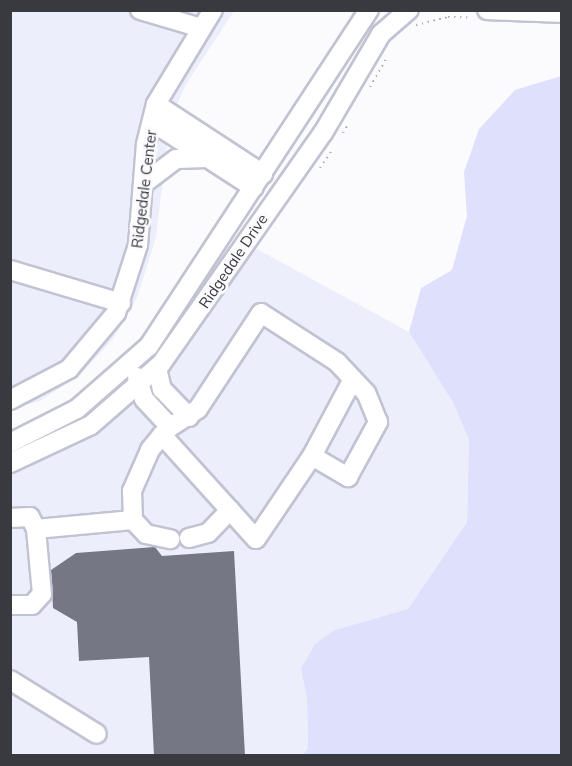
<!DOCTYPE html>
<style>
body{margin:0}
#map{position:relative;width:572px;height:766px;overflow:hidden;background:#fbfbfe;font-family:Mulish,sans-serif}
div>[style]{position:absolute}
.built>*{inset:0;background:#eceefb}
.green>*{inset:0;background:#dee0fc}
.building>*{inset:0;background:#767784}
.path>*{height:2px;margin-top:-1px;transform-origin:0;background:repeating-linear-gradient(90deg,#b0b0b4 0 1.5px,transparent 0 6px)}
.roads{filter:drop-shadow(2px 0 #c2c3d2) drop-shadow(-2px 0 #c2c3d2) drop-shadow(0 2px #c2c3d2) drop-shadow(0 -2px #c2c3d2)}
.minor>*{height:18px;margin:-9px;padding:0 9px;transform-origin:9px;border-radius:9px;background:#fff}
span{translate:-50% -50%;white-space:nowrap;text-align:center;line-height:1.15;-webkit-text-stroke:6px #fbfbfe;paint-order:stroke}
.street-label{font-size:15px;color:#393a3f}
.frame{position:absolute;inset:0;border:12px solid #393a3f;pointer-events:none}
</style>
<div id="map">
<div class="built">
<i style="clip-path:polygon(11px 11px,234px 11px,185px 86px,170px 121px,156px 237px,137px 298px,113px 339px,80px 375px,40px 401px,11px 409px)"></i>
<i style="clip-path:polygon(253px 247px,409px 332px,454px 404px,469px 440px,467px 522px,408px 609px,335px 630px,301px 669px,307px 699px,308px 748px,303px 755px,11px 756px,11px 468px,59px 451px,115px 414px)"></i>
</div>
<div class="green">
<i style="clip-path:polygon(561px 76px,561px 755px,303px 755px,308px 748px,307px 699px,301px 669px,315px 644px,335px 630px,408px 609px,467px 522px,469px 440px,454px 404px,409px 332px,421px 288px,452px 270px,467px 216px,464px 172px,479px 129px,515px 90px)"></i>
</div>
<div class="building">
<i style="clip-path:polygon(155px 547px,162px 556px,234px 551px,245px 756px,154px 756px,149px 657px,79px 661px,77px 622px,53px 608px,51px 570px,76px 553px)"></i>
</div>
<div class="path">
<i style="left:416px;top:25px;width:33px;rotate:-14deg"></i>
<i style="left:448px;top:17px;width:24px;rotate:2deg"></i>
<i style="left:370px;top:87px;width:34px;rotate:-60deg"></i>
<i style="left:343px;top:133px;width:12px;rotate:-59deg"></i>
<i style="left:320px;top:168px;width:22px;rotate:-56deg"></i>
</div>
<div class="roads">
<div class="minor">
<i style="left:140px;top:10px;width:64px;rotate:16.4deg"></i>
<i style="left:487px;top:10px;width:75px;rotate:2.3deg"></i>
<i style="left:156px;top:104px;width:128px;rotate:33.2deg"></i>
<i style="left:152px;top:122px;width:121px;rotate:32.9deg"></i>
<i style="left:143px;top:184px;width:41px;rotate:-37.1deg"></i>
<i style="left:176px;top:159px;width:31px;rotate:-2deg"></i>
<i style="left:10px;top:270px;width:116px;rotate:16.6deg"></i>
<i style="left:157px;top:368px;width:22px;rotate:77deg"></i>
<i style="left:162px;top:389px;width:39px;rotate:46deg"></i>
<i style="left:137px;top:377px;width:23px;rotate:72deg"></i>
<i style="left:144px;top:399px;width:38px;rotate:47deg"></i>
<i style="left:10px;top:400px;width:67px;rotate:-27.7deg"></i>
<i style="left:69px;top:369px;width:73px;rotate:-50deg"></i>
<i style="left:116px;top:313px;width:71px;rotate:-72.1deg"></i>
<i style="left:138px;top:245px;width:101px;rotate:-85.5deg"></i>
<i style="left:146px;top:144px;width:41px;rotate:-76deg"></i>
<i style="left:156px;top:104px;width:110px;rotate:-58.8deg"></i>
<i style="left:162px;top:435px;width:140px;rotate:47.9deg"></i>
<i style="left:256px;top:539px;width:100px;rotate:-56deg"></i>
<i style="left:312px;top:456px;width:42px;rotate:30.3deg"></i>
<i style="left:348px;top:477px;width:63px;rotate:-61.4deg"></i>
<i style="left:378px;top:422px;width:31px;rotate:-112deg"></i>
<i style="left:366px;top:393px;width:42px;rotate:-133.1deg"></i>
<i style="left:337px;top:362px;width:90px;rotate:-147.2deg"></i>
<i style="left:261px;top:313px;width:115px;rotate:123.3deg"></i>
<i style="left:198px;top:409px;width:33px;rotate:147deg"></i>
<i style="left:170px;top:427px;width:11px;rotate:135deg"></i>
<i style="left:162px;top:435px;width:19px;rotate:129deg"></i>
<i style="left:150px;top:450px;width:45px;rotate:113.7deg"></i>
<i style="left:132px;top:491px;width:29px;rotate:88deg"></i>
<i style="left:133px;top:520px;width:19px;rotate:47deg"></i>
<i style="left:146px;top:534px;width:25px;rotate:12deg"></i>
<i style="left:10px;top:443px;width:75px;rotate:-26.9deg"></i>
<i style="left:77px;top:409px;width:96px;rotate:-41.2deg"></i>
<i style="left:149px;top:346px;width:402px;rotate:-56.8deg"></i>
<i style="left:312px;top:456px;width:87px;rotate:-62deg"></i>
<i style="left:10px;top:463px;width:89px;rotate:-25.1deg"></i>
<i style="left:91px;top:425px;width:93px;rotate:-41.1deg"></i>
<i style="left:161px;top:364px;width:282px;rotate:-55deg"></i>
<i style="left:323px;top:133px;width:115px;rotate:-59.6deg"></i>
<i style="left:381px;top:34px;width:37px;rotate:-41deg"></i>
<i style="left:10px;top:518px;width:20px;rotate:-3deg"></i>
<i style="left:30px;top:517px;width:13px;rotate:63deg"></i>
<i style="left:36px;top:529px;width:97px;rotate:-5.3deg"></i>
<i style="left:189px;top:538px;width:20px;rotate:-15deg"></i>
<i style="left:208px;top:533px;width:32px;rotate:-46deg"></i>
<i style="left:10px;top:605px;width:22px"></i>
<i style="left:32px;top:605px;width:15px;rotate:-48deg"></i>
<i style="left:42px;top:594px;width:65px;rotate:-95.3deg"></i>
<i style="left:10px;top:680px;width:102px;rotate:31.8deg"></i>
</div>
</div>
<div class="street-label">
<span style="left:144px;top:189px;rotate:-83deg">Ridgedale Center</span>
<span style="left:233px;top:261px;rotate:-56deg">Ridgedale Drive</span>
</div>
<div class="frame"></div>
</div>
